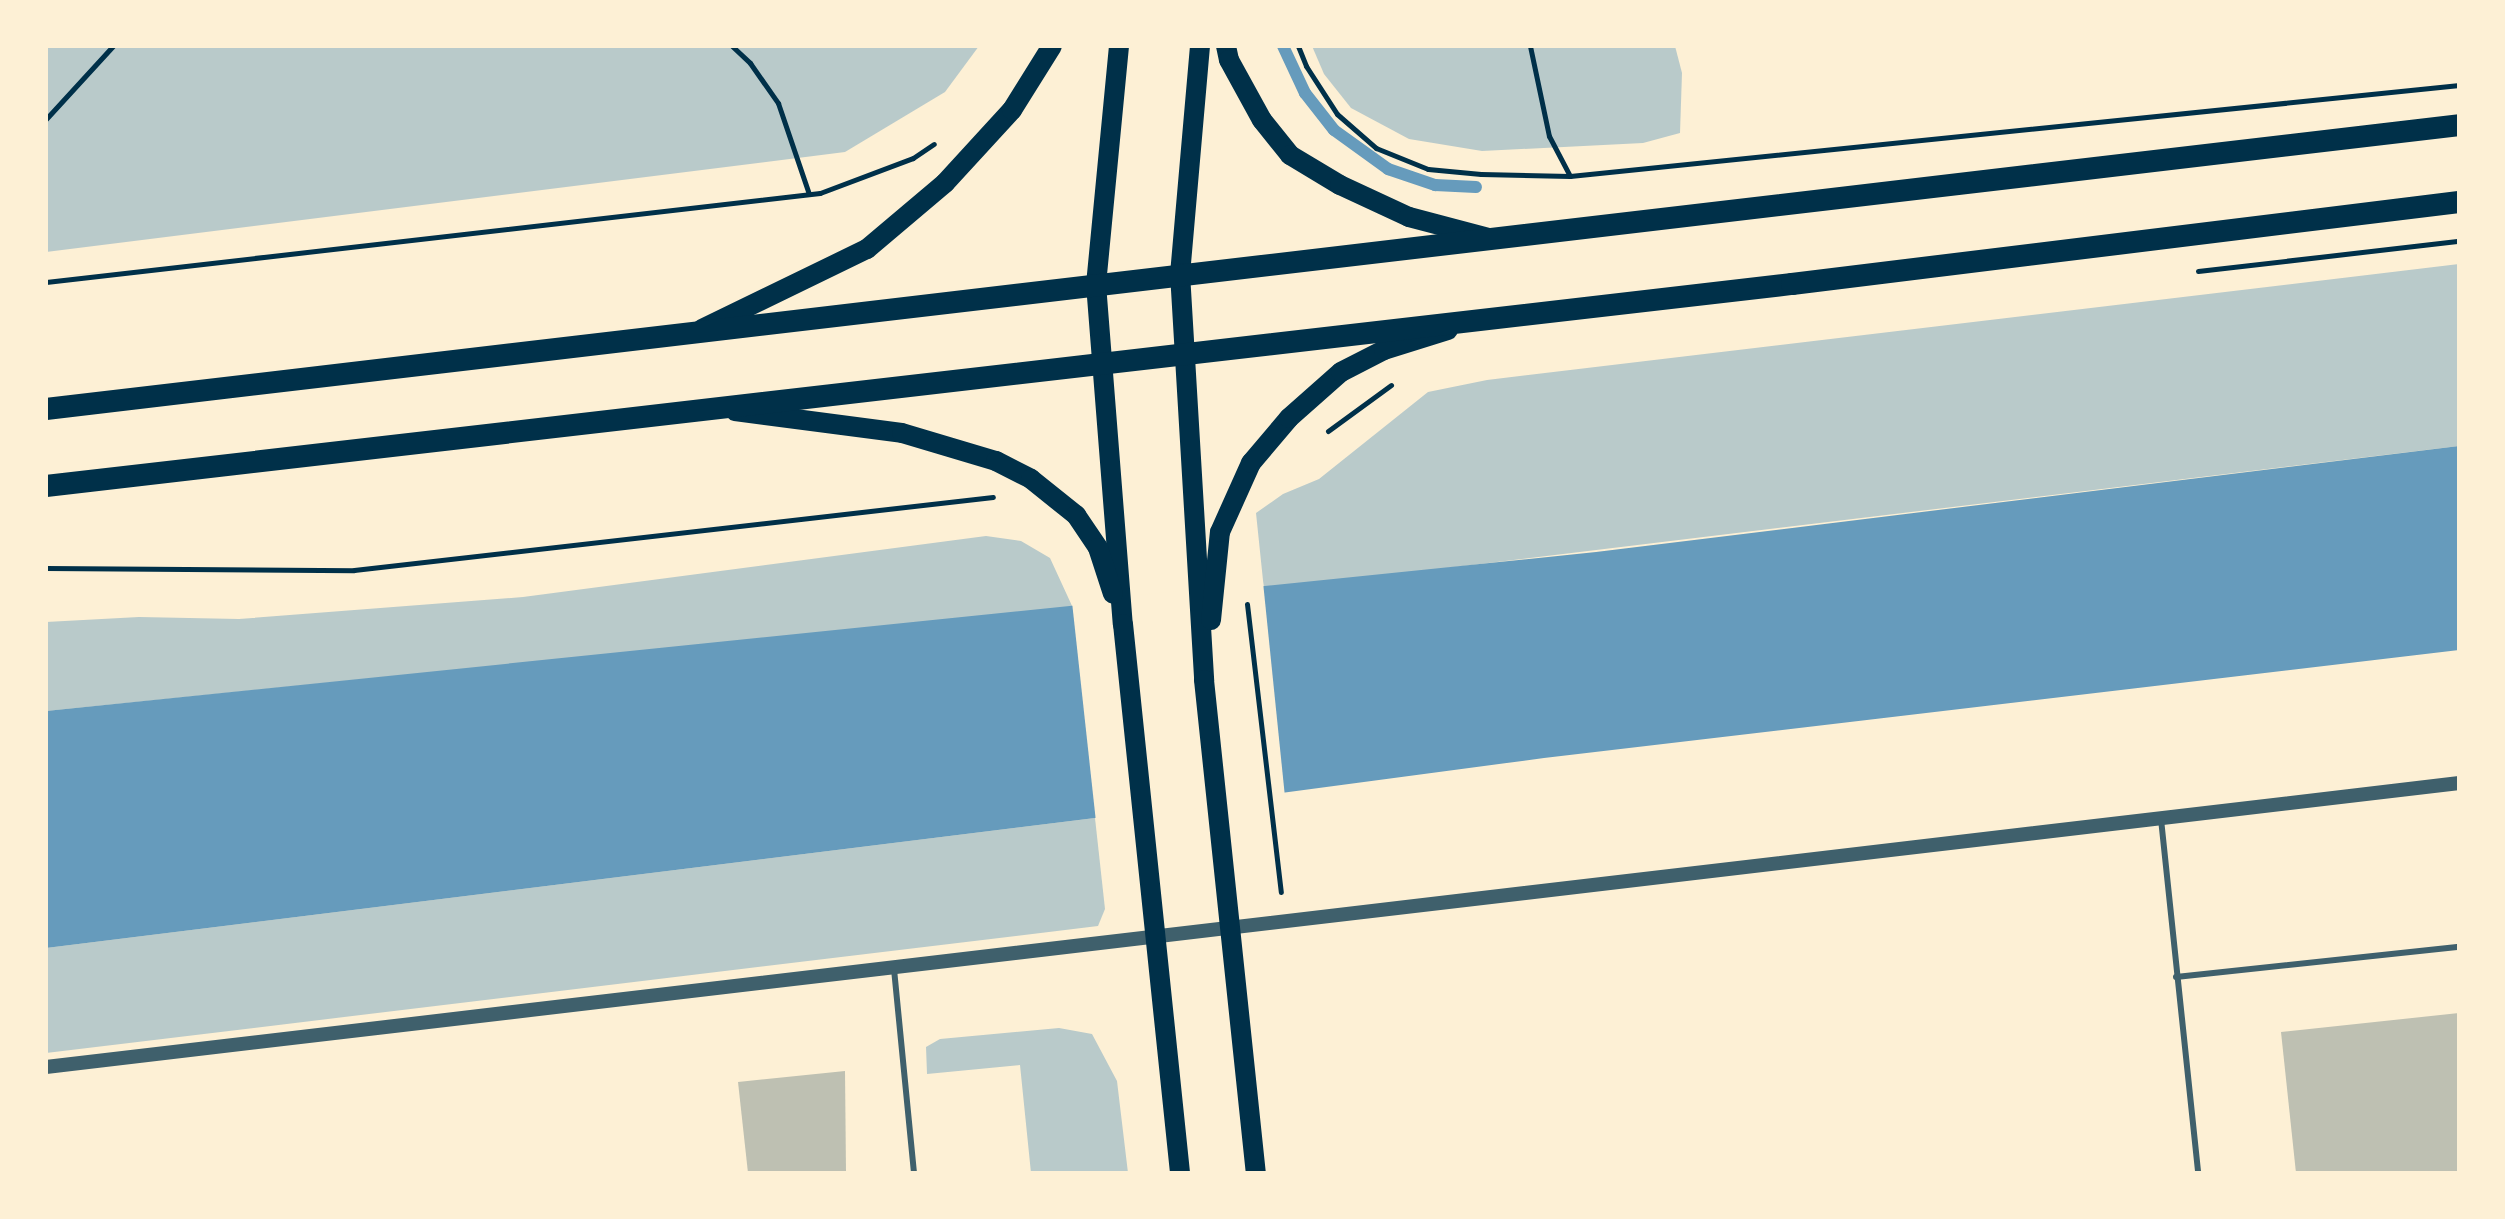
<!DOCTYPE html>
<style>
body{margin:0}
#map{position:relative;width:2505px;height:1219px;overflow:hidden;background:#fdf0d5;font-family:"Archivo Narrow",sans-serif}
div>[style]{position:absolute}
.green>*{inset:0;background:#b9caca}
.water>*{inset:0;background:#669bbc}
.pier>*{inset:0;background:#fdf0d5}
.stream>*{height:12px;margin:-6px;padding:0 6px;transform-origin:6px;border-radius:6px;background:#669bbc}
.building>*{inset:0;background:#bec0b2}
.path>*{height:5px;margin:-2.5px;padding:0 2.5px;transform-origin:2.5px;border-radius:2.5px;background:#003049}
.service>*{height:6px;margin:-3px;padding:0 3px;transform-origin:3px;border-radius:3px;background:#3f606c}
.tertiary>*{height:14px;margin:-7px;padding:0 7px;transform-origin:7px;border-radius:7px;background:#3f606c}
.primary>*{height:20px;margin:-10px;padding:0 10px;transform-origin:10px;border-radius:10px;background:#003049}
.trunk>*{height:22px;margin:-11px;padding:0 11px;transform-origin:11px;border-radius:11px;background:#003049}
span{translate:-50% -50%;white-space:nowrap;text-align:center;line-height:1.15;-webkit-text-stroke:6px #fdf0d5;paint-order:stroke}
.frame{position:absolute;inset:0;border:48px solid #fdf0d5;pointer-events:none}
</style>
<div id="map">
<div class="green">
<i style="clip-path:polygon(46px 46px,979px 46px,945px 92px,845px 152px,46px 252px)"></i>
<i style="clip-path:polygon(1312px 46px,1675px 46px,1682px 73px,1680px 133px,1643px 143px,1482px 151px,1409px 139px,1351px 108px,1324px 74px)"></i>
<i style="clip-path:polygon(2459px 264px,2459px 446px,1264px 590px,1256px 513px,1283px 494px,1319px 479px,1428px 392px,1487px 380px)"></i>
<i style="clip-path:polygon(986px 536px,1021px 541px,1050px 558px,1073px 608px,46px 711px,46px 622px,139px 617px,239px 619px,523px 597px)"></i>
<i style="clip-path:polygon(1095px 818px,1105px 909px,1098px 926px,46px 1053px,46px 948px)"></i>
<i style="clip-path:polygon(1059px 1028px,1092px 1034px,1117px 1081px,1128px 1173px,1031px 1173px,1020px 1065px,927px 1074px,926px 1047px,940px 1039px)"></i>
</div>
<div class="water">
<i style="clip-path:polygon(2459px 446px,2459px 650px,1544px 758px,1095px 818px,46px 948px,46px 711px,1596px 552px)"></i>
</div>
<div class="pier">
<i style="clip-path:polygon(1263px 582px,1285px 797px,1096px 822px,1072px 602px)"></i>
</div>
<div class="stream">
<i style="left:1283px;top:46px;width:52px;rotate:64.9deg"></i>
<i style="left:1305px;top:93px;width:47px;rotate:51.9deg"></i>
<i style="left:1334px;top:130px;width:67px;rotate:35.8deg"></i>
<i style="left:1388px;top:169px;width:50px;rotate:18.8deg"></i>
<i style="left:1435px;top:185px;width:41px;rotate:2.8deg"></i>
</div>
<div class="building">
<i style="clip-path:polygon(2459px 1013px,2459px 1173px,2296px 1173px,2281px 1032px)"></i>
<i style="clip-path:polygon(845px 1071px,846px 1173px,748px 1173px,738px 1082px)"></i>
</div>
<div class="path">
<i style="left:732px;top:46px;width:25px;rotate:43deg"></i>
<i style="left:750px;top:63px;width:49px;rotate:55deg"></i>
<i style="left:778px;top:103px;width:96px;rotate:71.2deg"></i>
<i style="left:1298px;top:46px;width:22px;rotate:68deg"></i>
<i style="left:1306px;top:66px;width:57px;rotate:57.1deg"></i>
<i style="left:1337px;top:114px;width:52px;rotate:41.1deg"></i>
<i style="left:1376px;top:148px;width:56px;rotate:22deg"></i>
<i style="left:1428px;top:169px;width:53px;rotate:5.4deg"></i>
<i style="left:1481px;top:174px;width:89px;rotate:1.3deg"></i>
<i style="left:1570px;top:176px;width:894px;rotate:-5.84deg"></i>
<i style="left:1530px;top:46px;width:92px;rotate:78.1deg"></i>
<i style="left:1549px;top:136px;width:45px;rotate:62.3deg"></i>
<i style="left:46px;top:119px;width:99px;rotate:-47.5deg"></i>
<i style="left:2198px;top:271px;width:263px;rotate:-6.6deg"></i>
<i style="left:46px;top:282px;width:779px;rotate:-6.56deg"></i>
<i style="left:820px;top:193px;width:99px;rotate:-20.6deg"></i>
<i style="left:913px;top:158px;width:25px;rotate:-34deg"></i>
<i style="left:1328px;top:431px;width:78px;rotate:-36.1deg"></i>
<i style="left:46px;top:568px;width:308px;rotate:0.4deg"></i>
<i style="left:354px;top:570px;width:643px;rotate:-6.52deg"></i>
<i style="left:1247px;top:604px;width:290px;rotate:83.3deg"></i>
</div>
<div class="service">
<i style="left:2161px;top:819px;width:356px;rotate:84deg"></i>
<i style="left:894px;top:969px;width:205px;rotate:84.4deg"></i>
<i style="left:2176px;top:977px;width:285px;rotate:-6.1deg"></i>
</div>
<div class="tertiary">
<i style="left:46px;top:1067px;width:2430px;rotate:-6.71deg"></i>
</div>
<div class="primary">
<i style="left:1119px;top:46px;width:239px;rotate:95.5deg"></i>
<i style="left:1096px;top:284px;width:341px;rotate:85.5deg"></i>
<i style="left:1123px;top:624px;width:552px;rotate:84.07deg"></i>
<i style="left:1200px;top:46px;width:228px;rotate:95deg"></i>
<i style="left:1180px;top:273px;width:408px;rotate:86.6deg"></i>
<i style="left:1204px;top:680px;width:496px;rotate:84deg"></i>
<i style="left:1226px;top:46px;width:14px;rotate:78deg"></i>
<i style="left:1229px;top:60px;width:68px;rotate:61.2deg"></i>
<i style="left:1262px;top:120px;width:45px;rotate:51.3deg"></i>
<i style="left:1290px;top:155px;width:58px;rotate:31deg"></i>
<i style="left:1340px;top:185px;width:76px;rotate:24.9deg"></i>
<i style="left:1409px;top:217px;width:83px;rotate:14.7deg"></i>
<i style="left:702px;top:329px;width:183px;rotate:-25.9deg"></i>
<i style="left:867px;top:249px;width:102px;rotate:-40.2deg"></i>
<i style="left:945px;top:183px;width:99px;rotate:-47.5deg"></i>
<i style="left:1012px;top:110px;width:75px;rotate:-58deg"></i>
<i style="left:735px;top:411px;width:168px;rotate:7.5deg"></i>
<i style="left:902px;top:433px;width:98px;rotate:16.6deg"></i>
<i style="left:996px;top:461px;width:39px;rotate:27deg"></i>
<i style="left:1031px;top:479px;width:58px;rotate:38.7deg"></i>
<i style="left:1076px;top:515px;width:40px;rotate:56deg"></i>
<i style="left:1098px;top:548px;width:48px;rotate:71.9deg"></i>
<i style="left:1211px;top:620px;width:88px;rotate:-84.2deg"></i>
<i style="left:1220px;top:532px;width:76px;rotate:-65.8deg"></i>
<i style="left:1251px;top:463px;width:59px;rotate:-49.8deg"></i>
<i style="left:1289px;top:418px;width:69px;rotate:-41.5deg"></i>
<i style="left:1341px;top:372px;width:48px;rotate:-27.1deg"></i>
<i style="left:1384px;top:350px;width:67px;rotate:-17.4deg"></i>
</div>
<div class="trunk">
<i style="left:46px;top:409px;width:2430px;rotate:-6.71deg"></i>
<i style="left:46px;top:486px;width:1758px;rotate:-6.6deg"></i>
<i style="left:1792px;top:284px;width:672px;rotate:-7.01deg"></i>
</div>
<div class="frame"></div>
</div>
